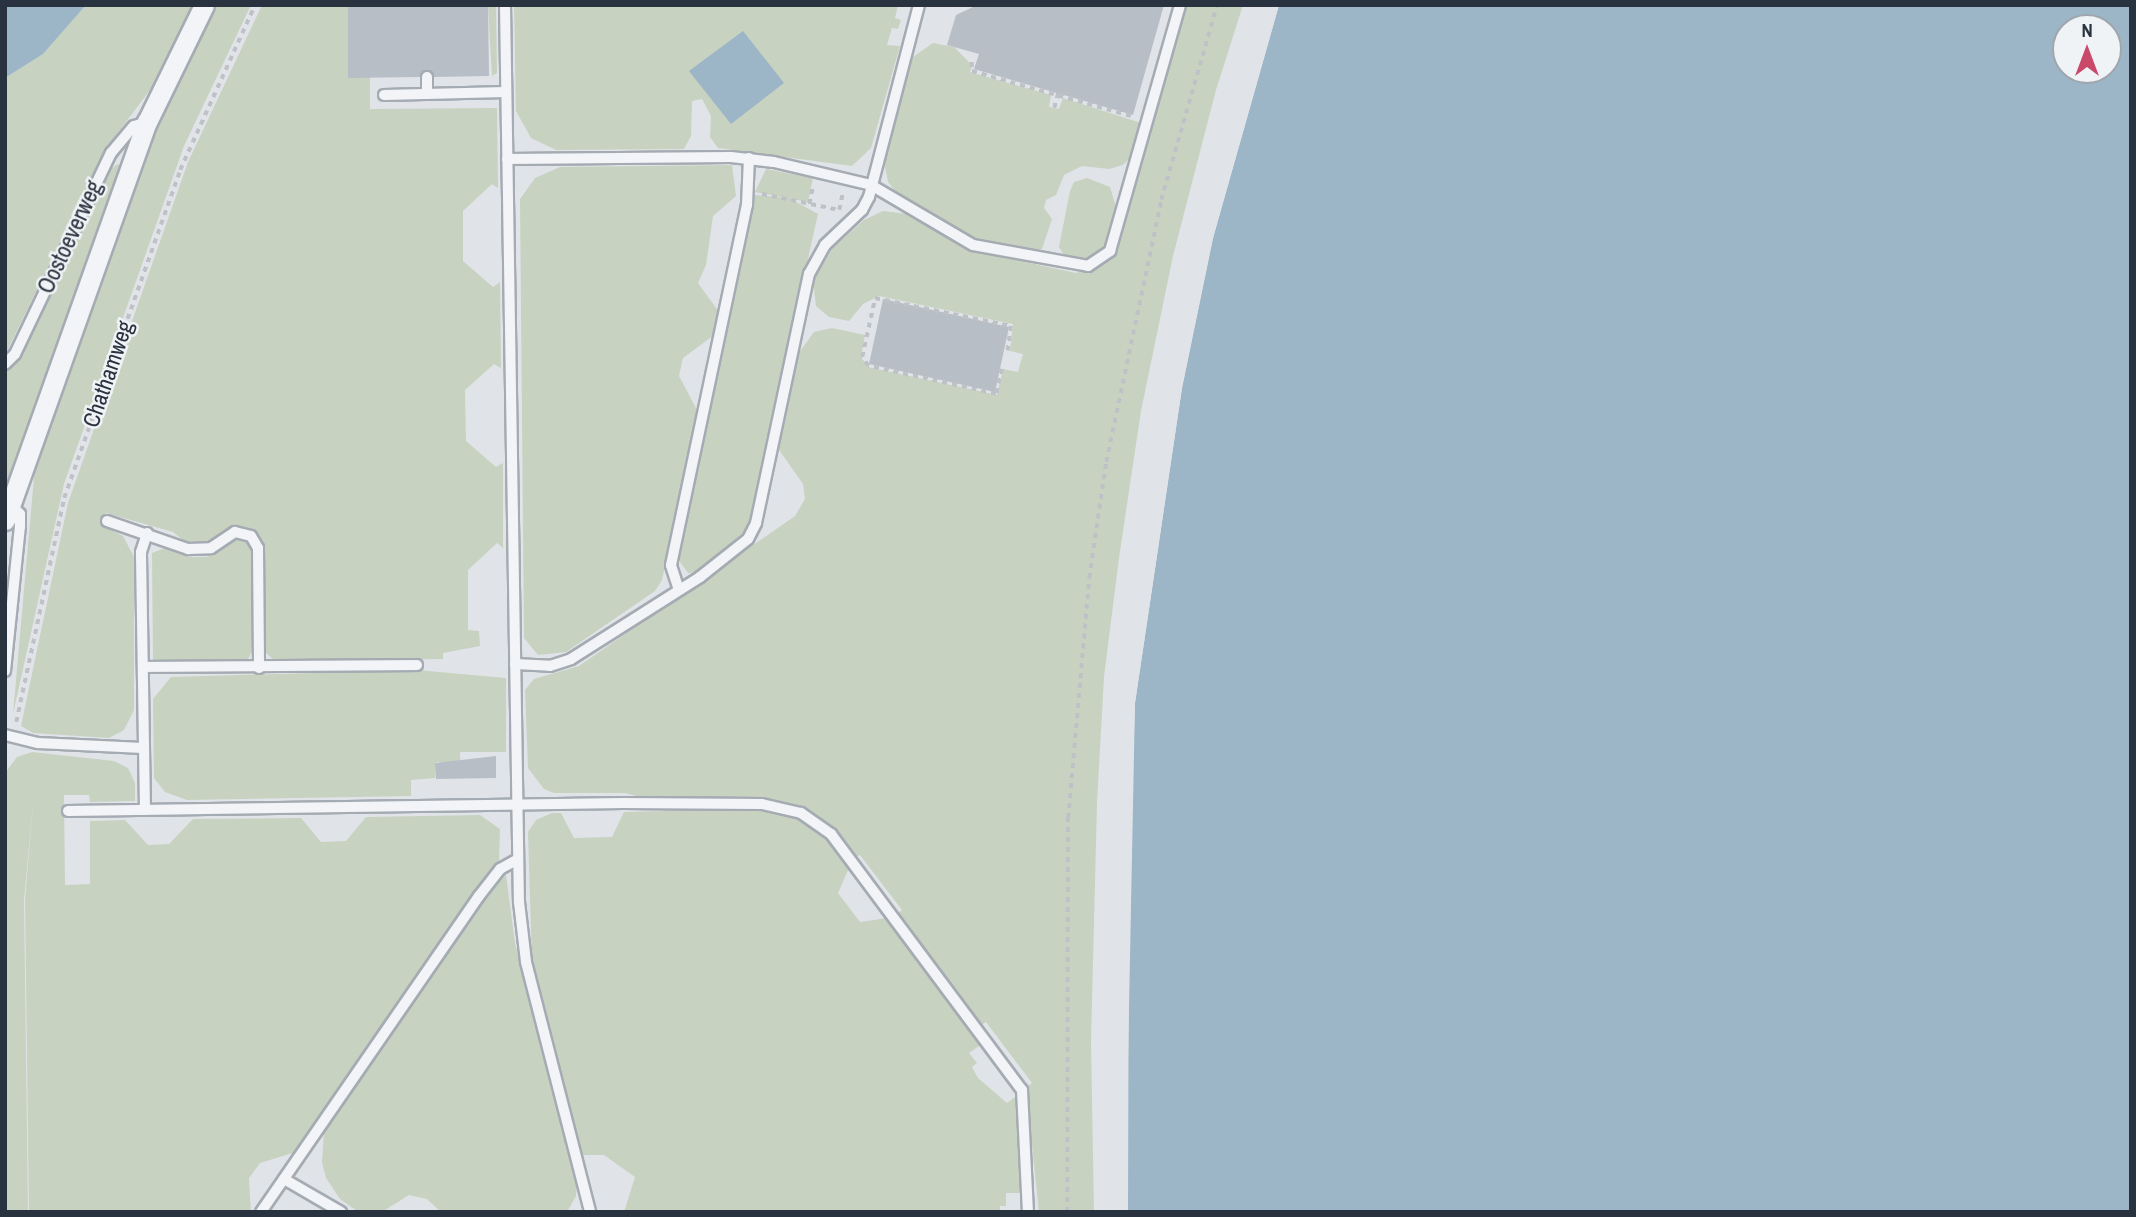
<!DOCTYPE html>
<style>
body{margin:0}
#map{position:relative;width:2136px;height:1217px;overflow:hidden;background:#e0e4e8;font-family:"Archivo Narrow",sans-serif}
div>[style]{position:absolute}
.green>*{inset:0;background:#c7d2c1}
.water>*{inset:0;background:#9cb5c7}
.pier>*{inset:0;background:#e0e4e8}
.building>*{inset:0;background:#b7bec5}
.path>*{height:3.5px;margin-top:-1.75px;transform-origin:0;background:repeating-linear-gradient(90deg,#bec2c7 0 5px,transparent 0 10px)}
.roads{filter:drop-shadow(2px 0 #a5abb2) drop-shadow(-2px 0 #a5abb2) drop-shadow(0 2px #a5abb2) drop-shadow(0 -2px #a5abb2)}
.lane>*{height:10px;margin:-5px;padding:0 5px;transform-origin:5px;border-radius:5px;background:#f2f4f7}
.street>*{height:19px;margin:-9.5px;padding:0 9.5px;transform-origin:9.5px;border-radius:9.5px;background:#f2f4f7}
span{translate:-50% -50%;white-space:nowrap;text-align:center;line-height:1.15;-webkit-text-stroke:5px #eff3f6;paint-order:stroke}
.street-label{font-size:23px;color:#29333f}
.frame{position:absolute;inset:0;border:7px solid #29333f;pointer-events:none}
.north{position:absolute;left:2052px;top:14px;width:70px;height:70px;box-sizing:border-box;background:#eff3f6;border:2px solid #a0a6ad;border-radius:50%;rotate:0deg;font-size:19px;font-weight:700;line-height:28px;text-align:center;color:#29333f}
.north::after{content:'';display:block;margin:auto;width:24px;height:32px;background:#c9496a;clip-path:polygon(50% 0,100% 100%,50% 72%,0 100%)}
</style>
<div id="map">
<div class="green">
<i style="clip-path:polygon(86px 5px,193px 5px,153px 86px,105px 150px,5px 355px,5px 78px,43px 54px)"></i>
<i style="clip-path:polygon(214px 5px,251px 5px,184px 146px,64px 484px,13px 714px,35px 466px,144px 159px)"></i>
<i style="clip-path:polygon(262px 5px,348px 5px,370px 77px,370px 109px,497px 108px,498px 188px,492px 184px,463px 211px,463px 261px,493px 287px,500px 282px,501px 368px,494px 364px,465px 390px,466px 441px,496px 467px,503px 463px,503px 548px,497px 543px,468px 570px,468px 630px,479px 631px,480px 646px,443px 653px,443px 659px,275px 661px,264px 651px,264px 552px,256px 533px,232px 527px,208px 544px,188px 544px,173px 532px,106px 513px,102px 526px,123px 536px,134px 557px,134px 710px,124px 730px,109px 738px,33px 733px,21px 726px,68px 503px,188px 162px)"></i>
<i style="clip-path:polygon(488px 5px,496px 5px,497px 73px,492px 76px)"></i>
<i style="clip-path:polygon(514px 5px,898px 5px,895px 18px,901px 20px,898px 29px,892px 28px,887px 45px,900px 46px,871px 148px,852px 166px,718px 148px,710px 137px,711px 116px,702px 99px,692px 101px,691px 136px,684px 149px,556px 150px,531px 138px,516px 111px)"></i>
<i style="clip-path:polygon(1187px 5px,1243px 5px,1216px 90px,1173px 256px,1141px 411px,1119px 558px,1104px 677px,1097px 803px,1091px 1041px,1094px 1212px,1039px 1212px,1026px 1088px,1032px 1083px,986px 1022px,981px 1025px,897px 914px,902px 910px,860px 855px,854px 858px,817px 817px,781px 802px,660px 802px,625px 793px,554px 793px,544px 789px,528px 768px,525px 690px,534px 679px,579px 666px,795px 516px,805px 499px,803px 484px,777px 447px,798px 354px,814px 332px,832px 328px,865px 335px,861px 357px,868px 367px,997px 395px,1003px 369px,1018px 372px,1023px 354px,1010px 351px,1013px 324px,879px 296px,863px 304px,849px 321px,829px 317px,816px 306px,813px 282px,832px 249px,864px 220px,883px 211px,907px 214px,969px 250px,1076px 273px,1105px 264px,1117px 249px)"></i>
<i style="clip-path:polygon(933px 43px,954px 47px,972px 65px,970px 72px,1051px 95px,1049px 107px,1059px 109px,1063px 98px,1141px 123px,1131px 157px,1123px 165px,1109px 169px,1082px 166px,1064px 175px,1056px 195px,1046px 200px,1044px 208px,1052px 219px,1042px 249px,1029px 251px,968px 237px,898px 195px,888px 182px,884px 161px,913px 57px)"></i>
<i style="clip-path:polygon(118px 164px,120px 166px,5px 490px,5px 372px,22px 355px,108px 171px)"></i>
<i style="clip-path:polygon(732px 165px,736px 196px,713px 216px,706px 265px,698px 283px,719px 312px,714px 335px,683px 358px,679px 376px,698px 412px,662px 580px,655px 591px,566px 652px,538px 655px,524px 638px,520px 199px,535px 178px,560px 167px)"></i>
<i style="clip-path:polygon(766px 169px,813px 178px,808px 202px,755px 192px)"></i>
<i style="clip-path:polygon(1087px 178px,1110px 187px,1116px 207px,1105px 246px,1085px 261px,1065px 257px,1059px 247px,1070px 191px,1074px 182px)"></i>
<i style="clip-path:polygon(755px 195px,789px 198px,818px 214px,748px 527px,719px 558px,697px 572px,688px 573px,678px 559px)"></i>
<i style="clip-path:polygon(235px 537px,247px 539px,253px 548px,254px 647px,248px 659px,153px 664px,152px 553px,168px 547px,189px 557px,207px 557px)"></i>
<i style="clip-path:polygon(417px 670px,506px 678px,506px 752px,460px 752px,461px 778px,452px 762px,436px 762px,435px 778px,411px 780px,411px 796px,187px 800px,165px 792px,154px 778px,153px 699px,171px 677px)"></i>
<i style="clip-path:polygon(32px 752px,114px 761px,128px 768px,135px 783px,135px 801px,90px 802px,89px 795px,64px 795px,65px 885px,90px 884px,90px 821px,125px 820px,148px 845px,169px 844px,193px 819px,301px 818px,321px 842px,346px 841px,366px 817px,480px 815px,500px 829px,499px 861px,296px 1152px,260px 1163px,249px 1178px,251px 1212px,29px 1212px,25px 899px,34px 794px,24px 900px,28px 1212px,5px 1212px,5px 773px,17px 757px)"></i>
<i style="clip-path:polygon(751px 809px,791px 815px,829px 841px,849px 868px,838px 893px,860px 922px,887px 918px,982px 1044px,969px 1053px,977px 1063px,972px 1067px,978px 1078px,1007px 1103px,1018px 1095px,1023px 1193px,1006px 1193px,1006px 1206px,1000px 1206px,1000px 1212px,624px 1212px,635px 1177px,604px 1155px,581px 1155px,532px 963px,528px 832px,536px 820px,552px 813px,561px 813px,574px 838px,612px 837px,624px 812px)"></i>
<i style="clip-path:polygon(506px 875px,515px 943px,577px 1184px,576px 1196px,567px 1212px,441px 1212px,427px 1199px,409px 1195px,382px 1212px,357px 1211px,340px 1199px,326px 1178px,322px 1162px,324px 1131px,483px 899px)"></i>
</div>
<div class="water">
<i style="clip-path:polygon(5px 5px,86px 5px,43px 54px,5px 78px)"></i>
<i style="clip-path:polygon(evenodd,1279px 5px,2131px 5px,2131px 1212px,1128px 1212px,1129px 876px,1135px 703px,1182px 388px,1213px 238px,1279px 5px,2066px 28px,2108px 28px,2108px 70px,2066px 70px,2066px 28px)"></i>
<i style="clip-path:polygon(743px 31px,784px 83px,731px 124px,689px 71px)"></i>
</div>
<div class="pier">
<i style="clip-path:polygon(1275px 5px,1279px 5px,1213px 238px,1182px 388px,1135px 703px,1125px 1212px,1125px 876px,1132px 703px,1178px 388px,1210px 237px)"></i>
</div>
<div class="building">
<i style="clip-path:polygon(348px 5px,488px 5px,489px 76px,434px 77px,426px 70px,420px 77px,348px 78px)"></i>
<i style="clip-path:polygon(977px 5px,1164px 5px,1133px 115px,974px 69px,979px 54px,947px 45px,956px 15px)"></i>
<i style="clip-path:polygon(883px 299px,1009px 327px,995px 392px,869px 364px)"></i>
<i style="clip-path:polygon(496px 756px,496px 778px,436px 779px,435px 763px)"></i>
</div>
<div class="path">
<i style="left:972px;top:62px;width:9px;rotate:90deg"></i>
<i style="left:972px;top:71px;width:169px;rotate:15.8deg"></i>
<i style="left:1054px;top:108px;width:16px;rotate:-75deg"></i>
<i style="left:762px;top:194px;width:79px;rotate:11.7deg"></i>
<i style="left:809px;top:204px;width:19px;rotate:-78deg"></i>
<i style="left:839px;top:210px;width:19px;rotate:-78deg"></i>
<i style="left:1002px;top:369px;width:26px;rotate:103deg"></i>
<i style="left:996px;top:394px;width:131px;rotate:-167.7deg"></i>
<i style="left:868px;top:366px;width:11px;rotate:-124deg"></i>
<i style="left:862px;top:357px;width:60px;rotate:-77.6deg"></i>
<i style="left:875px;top:298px;width:139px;rotate:11.6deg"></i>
<i style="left:1011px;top:326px;width:25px;rotate:97deg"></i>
<i style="left:16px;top:722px;width:229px;rotate:-77.9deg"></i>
<i style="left:64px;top:498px;width:348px;rotate:-70.5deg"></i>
<i style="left:180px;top:170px;width:181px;rotate:-65.6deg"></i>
<i style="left:1067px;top:1212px;width:394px;rotate:-89.9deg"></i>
<i style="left:1068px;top:818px;width:241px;rotate:-85deg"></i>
<i style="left:1089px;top:578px;width:117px;rotate:-81.7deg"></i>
<i style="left:1106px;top:462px;width:268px;rotate:-78.1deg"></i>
<i style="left:1161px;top:200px;width:203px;rotate:-74deg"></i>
</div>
<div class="roads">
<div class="lane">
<i style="left:505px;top:5px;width:897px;rotate:89.11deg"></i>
<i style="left:519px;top:902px;width:60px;rotate:83.3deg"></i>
<i style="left:526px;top:962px;width:258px;rotate:75.6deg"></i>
<i style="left:427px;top:77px;width:17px;rotate:90deg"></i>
<i style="left:384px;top:95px;width:122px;rotate:-1.4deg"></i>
<i style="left:507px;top:159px;width:224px;rotate:-0.5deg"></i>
<i style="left:731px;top:157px;width:43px;rotate:6.6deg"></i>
<i style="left:774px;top:162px;width:100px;rotate:13.3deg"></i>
<i style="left:871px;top:185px;width:118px;rotate:30.5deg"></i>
<i style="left:973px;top:245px;width:117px;rotate:10.3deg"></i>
<i style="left:1088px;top:266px;width:27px;rotate:-34deg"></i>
<i style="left:1110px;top:251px;width:256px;rotate:-74.1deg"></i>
<i style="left:5px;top:364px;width:14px;rotate:-45deg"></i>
<i style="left:15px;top:354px;width:223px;rotate:-64.5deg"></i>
<i style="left:111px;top:153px;width:35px;rotate:-50deg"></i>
<i style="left:134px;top:126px;width:14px;rotate:-17deg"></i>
<i style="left:107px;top:521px;width:86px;rotate:19.1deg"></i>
<i style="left:188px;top:549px;width:23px;rotate:-2deg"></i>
<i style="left:211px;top:548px;width:29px;rotate:-34deg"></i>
<i style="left:235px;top:532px;width:16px;rotate:14deg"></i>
<i style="left:251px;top:536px;width:14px;rotate:60deg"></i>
<i style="left:258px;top:548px;width:120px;rotate:89.5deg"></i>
<i style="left:678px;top:587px;width:23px;rotate:-108deg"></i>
<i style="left:671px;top:565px;width:368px;rotate:-78.1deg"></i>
<i style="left:747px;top:205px;width:47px;rotate:-87.6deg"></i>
<i style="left:515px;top:664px;width:35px;rotate:3deg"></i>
<i style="left:550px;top:666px;width:22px;rotate:-18deg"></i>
<i style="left:571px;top:659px;width:153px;rotate:-32.4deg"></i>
<i style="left:700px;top:577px;width:61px;rotate:-38.4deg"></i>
<i style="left:748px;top:539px;width:18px;rotate:-63deg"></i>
<i style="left:756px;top:523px;width:255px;rotate:-78deg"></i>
<i style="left:809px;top:274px;width:33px;rotate:-61deg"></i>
<i style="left:825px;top:245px;width:51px;rotate:-43.4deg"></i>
<i style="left:862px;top:210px;width:15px;rotate:-62deg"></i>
<i style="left:869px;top:197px;width:198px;rotate:-75.4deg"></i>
<i style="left:145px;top:667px;width:272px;rotate:-0.4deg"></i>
<i style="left:5px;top:671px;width:145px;rotate:-84.1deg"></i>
<i style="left:20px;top:527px;width:13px;rotate:-90deg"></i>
<i style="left:20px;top:514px;width:13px;rotate:-135deg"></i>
<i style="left:5px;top:735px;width:34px;rotate:14deg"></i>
<i style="left:38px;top:743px;width:105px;rotate:2.7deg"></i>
<i style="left:145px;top:810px;width:258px;rotate:-90.9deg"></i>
<i style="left:141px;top:552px;width:20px;rotate:-72deg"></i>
<i style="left:68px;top:811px;width:555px;rotate:-0.83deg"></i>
<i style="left:623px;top:803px;width:139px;rotate:0.4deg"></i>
<i style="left:762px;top:804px;width:40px;rotate:13deg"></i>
<i style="left:801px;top:813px;width:37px;rotate:35deg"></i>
<i style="left:831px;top:834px;width:319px;rotate:53.3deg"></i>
<i style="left:1022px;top:1090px;width:122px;rotate:87.2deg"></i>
<i style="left:284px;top:1179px;width:66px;rotate:30.1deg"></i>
<i style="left:261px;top:1212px;width:384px;rotate:-55.4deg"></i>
<i style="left:479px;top:896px;width:34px;rotate:-52deg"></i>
<i style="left:500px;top:869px;width:18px;rotate:-29deg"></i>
</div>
<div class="street">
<i style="left:5px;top:520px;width:423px;rotate:-70.4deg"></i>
<i style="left:147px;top:122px;width:130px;rotate:-64deg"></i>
</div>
</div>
<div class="street-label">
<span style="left:70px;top:237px;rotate:-65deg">Oostoeverweg</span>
<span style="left:108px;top:374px;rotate:-71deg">Chathamweg</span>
</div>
<div class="frame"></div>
<div class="north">N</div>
</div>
